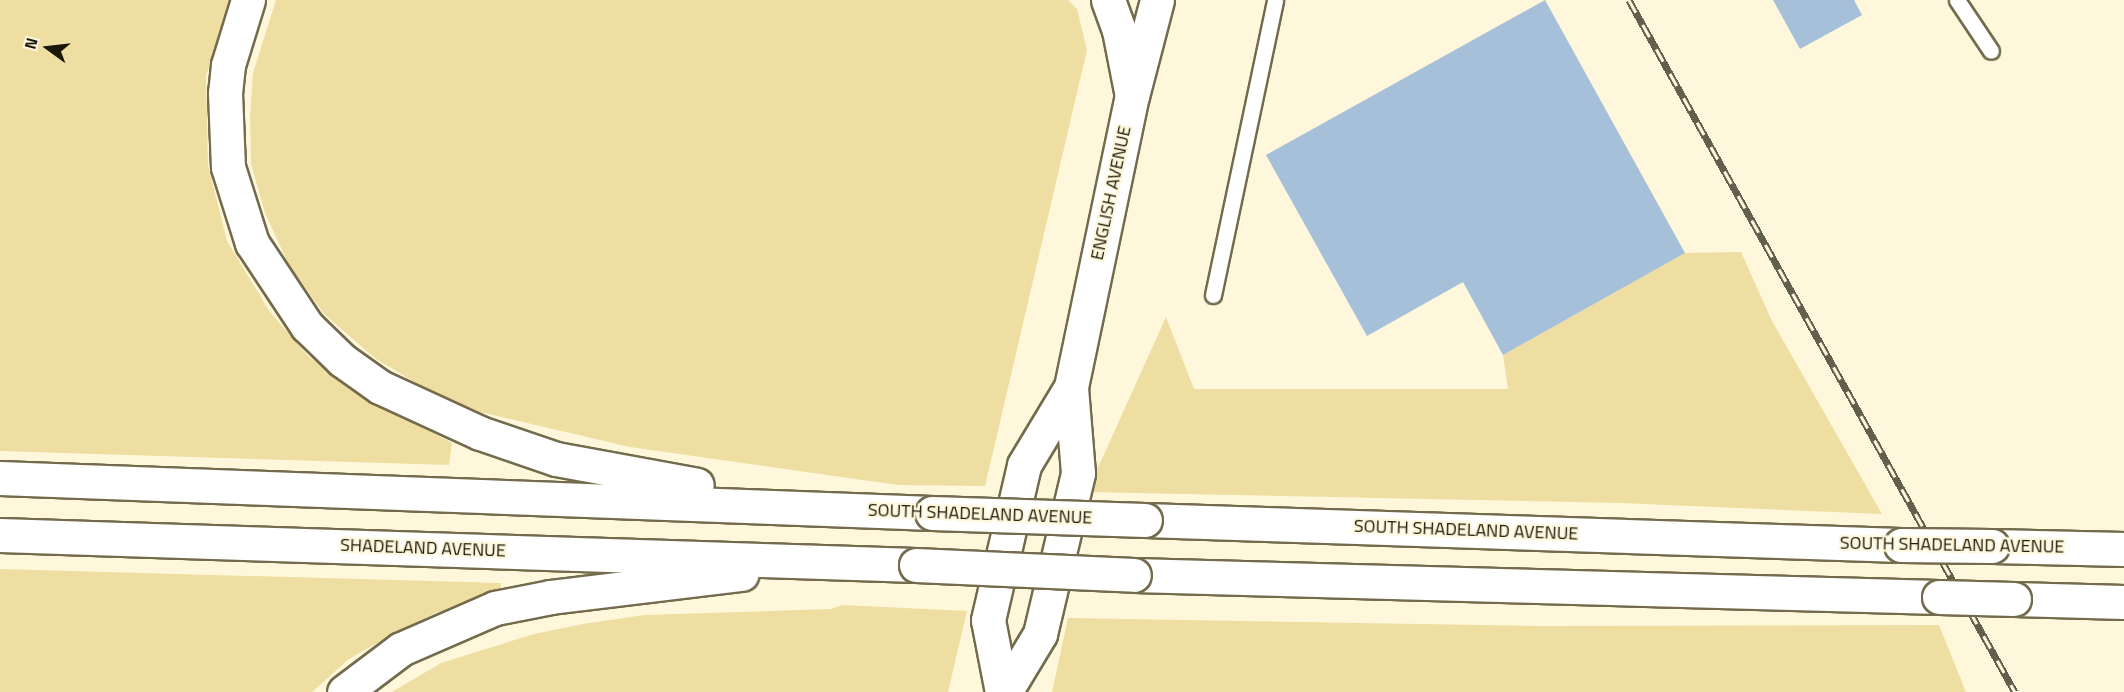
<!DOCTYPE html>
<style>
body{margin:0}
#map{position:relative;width:2124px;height:692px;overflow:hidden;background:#fef7db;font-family:"Titillium Web",sans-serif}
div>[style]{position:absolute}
.green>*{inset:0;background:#eedea2}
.building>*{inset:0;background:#a6c0d9}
.roads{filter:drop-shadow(2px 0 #736b4c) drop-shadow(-2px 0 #736b4c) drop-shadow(0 2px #736b4c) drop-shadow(0 -2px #736b4c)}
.service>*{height:15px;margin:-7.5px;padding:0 7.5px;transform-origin:7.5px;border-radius:7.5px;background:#fff}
.tertiary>*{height:33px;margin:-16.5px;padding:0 16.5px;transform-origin:16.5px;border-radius:16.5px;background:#fff}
.motorway>*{height:33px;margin:-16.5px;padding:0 16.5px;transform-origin:16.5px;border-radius:16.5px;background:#fff}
.rail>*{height:7px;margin-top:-3.5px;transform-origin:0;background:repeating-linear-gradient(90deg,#fef7db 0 14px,#635f4d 0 28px);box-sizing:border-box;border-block:2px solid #635f4d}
.bridges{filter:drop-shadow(2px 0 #736b4c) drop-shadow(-2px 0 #736b4c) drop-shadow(0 2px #736b4c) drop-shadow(0 -2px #736b4c)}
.motorway-bridge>*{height:33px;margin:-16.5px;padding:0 16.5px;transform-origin:16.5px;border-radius:16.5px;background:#fff}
span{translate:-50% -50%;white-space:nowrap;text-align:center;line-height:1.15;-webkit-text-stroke:4.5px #fef7db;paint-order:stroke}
.street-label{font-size:18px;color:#1b180b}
.north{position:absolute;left:18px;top:18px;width:60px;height:60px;-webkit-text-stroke:4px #fef7db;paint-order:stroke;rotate:285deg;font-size:16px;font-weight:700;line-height:24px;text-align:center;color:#1b180b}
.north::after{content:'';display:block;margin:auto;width:21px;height:27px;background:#1b180b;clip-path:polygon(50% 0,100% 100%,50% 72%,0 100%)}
</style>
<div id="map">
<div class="green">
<i style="clip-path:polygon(0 0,231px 0,206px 76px,208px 165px,227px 241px,270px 312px,308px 356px,357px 393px,452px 443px,449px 465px,0 451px)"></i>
<i style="clip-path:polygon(276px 0,1068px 0,1077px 9px,1087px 50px,985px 486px,898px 485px,630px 447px,480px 412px,433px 393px,376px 359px,324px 314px,288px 263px,265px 213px,251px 164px,250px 116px,253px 73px)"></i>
<i style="clip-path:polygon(1741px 252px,1772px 321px,1882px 514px,1620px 503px,1087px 492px,1166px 317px,1194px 389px,1508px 389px,1503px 355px,1685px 253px)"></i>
<i style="clip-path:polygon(0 569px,501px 583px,500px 596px,436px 613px,391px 635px,349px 659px,312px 692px,0 692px)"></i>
<i style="clip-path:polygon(842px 605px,967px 611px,948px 692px,392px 692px,441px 663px,534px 634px,583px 624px,644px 615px,831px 609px)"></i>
<i style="clip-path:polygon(1068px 618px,1540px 626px,1939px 625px,1966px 692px,1052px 692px)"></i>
</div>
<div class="building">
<i style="clip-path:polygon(1545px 0,1685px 253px,1503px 355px,1463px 282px,1367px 336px,1266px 155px)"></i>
<i style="clip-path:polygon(1773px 0,1854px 0,1862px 15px,1800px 49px)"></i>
</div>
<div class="roads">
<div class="service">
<i style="left:1957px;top:0;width:61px;rotate:56.3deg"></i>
<i style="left:1213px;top:295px;width:301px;rotate:-78.1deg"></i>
</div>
<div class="tertiary">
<i style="left:1002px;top:692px;width:73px;rotate:-101deg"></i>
<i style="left:988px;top:620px;width:159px;rotate:-76.9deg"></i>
<i style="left:1024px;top:465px;width:91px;rotate:-58.9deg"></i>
<i style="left:1005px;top:692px;width:68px;rotate:-58.9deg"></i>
<i style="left:1040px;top:634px;width:165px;rotate:-76.7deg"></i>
<i style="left:1078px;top:473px;width:86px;rotate:-94.7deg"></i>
<i style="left:1071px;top:387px;width:297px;rotate:-78.2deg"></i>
<i style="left:1132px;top:96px;width:99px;rotate:-75.4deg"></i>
</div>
<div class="motorway">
<i style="left:248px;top:0;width:68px;rotate:107.1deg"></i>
<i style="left:228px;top:65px;width:28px;rotate:96deg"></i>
<i style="left:225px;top:93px;width:74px;rotate:87.7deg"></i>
<i style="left:228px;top:167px;width:80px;rotate:72.5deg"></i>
<i style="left:252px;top:243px;width:100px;rotate:56.5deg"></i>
<i style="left:307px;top:326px;width:49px;rotate:44.2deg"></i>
<i style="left:342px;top:360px;width:47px;rotate:35.4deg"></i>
<i style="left:380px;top:387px;width:110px;rotate:24.7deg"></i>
<i style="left:480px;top:433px;width:80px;rotate:18.9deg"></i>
<i style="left:556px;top:459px;width:143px;rotate:10.4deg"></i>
<i style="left:1108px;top:0;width:32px;rotate:70deg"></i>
<i style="left:1119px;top:30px;width:67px;rotate:78.9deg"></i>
<i style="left:0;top:478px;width:933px;rotate:2.15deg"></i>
<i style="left:1145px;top:520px;width:756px;rotate:1.89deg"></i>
<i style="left:0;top:535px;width:916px;rotate:1.88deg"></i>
<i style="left:1992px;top:546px;width:132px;rotate:1.3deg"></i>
<i style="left:1134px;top:575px;width:805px;rotate:1.57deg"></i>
<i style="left:2014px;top:599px;width:110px;rotate:1.6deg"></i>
<i style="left:344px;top:692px;width:71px;rotate:-37deg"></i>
<i style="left:401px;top:649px;width:103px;rotate:-23.6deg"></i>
<i style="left:495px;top:608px;width:57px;rotate:-11.1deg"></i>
<i style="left:551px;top:597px;width:192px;rotate:-6.9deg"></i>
</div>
</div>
<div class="rail">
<i style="left:1629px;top:0;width:792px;rotate:60.85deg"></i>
</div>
<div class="bridges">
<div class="motorway-bridge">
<i style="left:932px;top:513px;width:213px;rotate:1.9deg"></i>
<i style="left:1901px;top:545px;width:91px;rotate:0.6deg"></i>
<i style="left:916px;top:565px;width:218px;rotate:2.6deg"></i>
<i style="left:1939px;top:597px;width:75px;rotate:1.5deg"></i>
</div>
</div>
<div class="street-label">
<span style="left:1111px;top:193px;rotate:-78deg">ENGLISH AVENUE</span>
<span style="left:980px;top:514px;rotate:2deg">SOUTH SHADELAND AVENUE</span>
<span style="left:1466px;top:530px;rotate:2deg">SOUTH SHADELAND AVENUE</span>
<span style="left:1952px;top:545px;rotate:1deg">SOUTH SHADELAND AVENUE</span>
<span style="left:423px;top:548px;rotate:2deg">SHADELAND AVENUE</span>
</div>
<div class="north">N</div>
</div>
